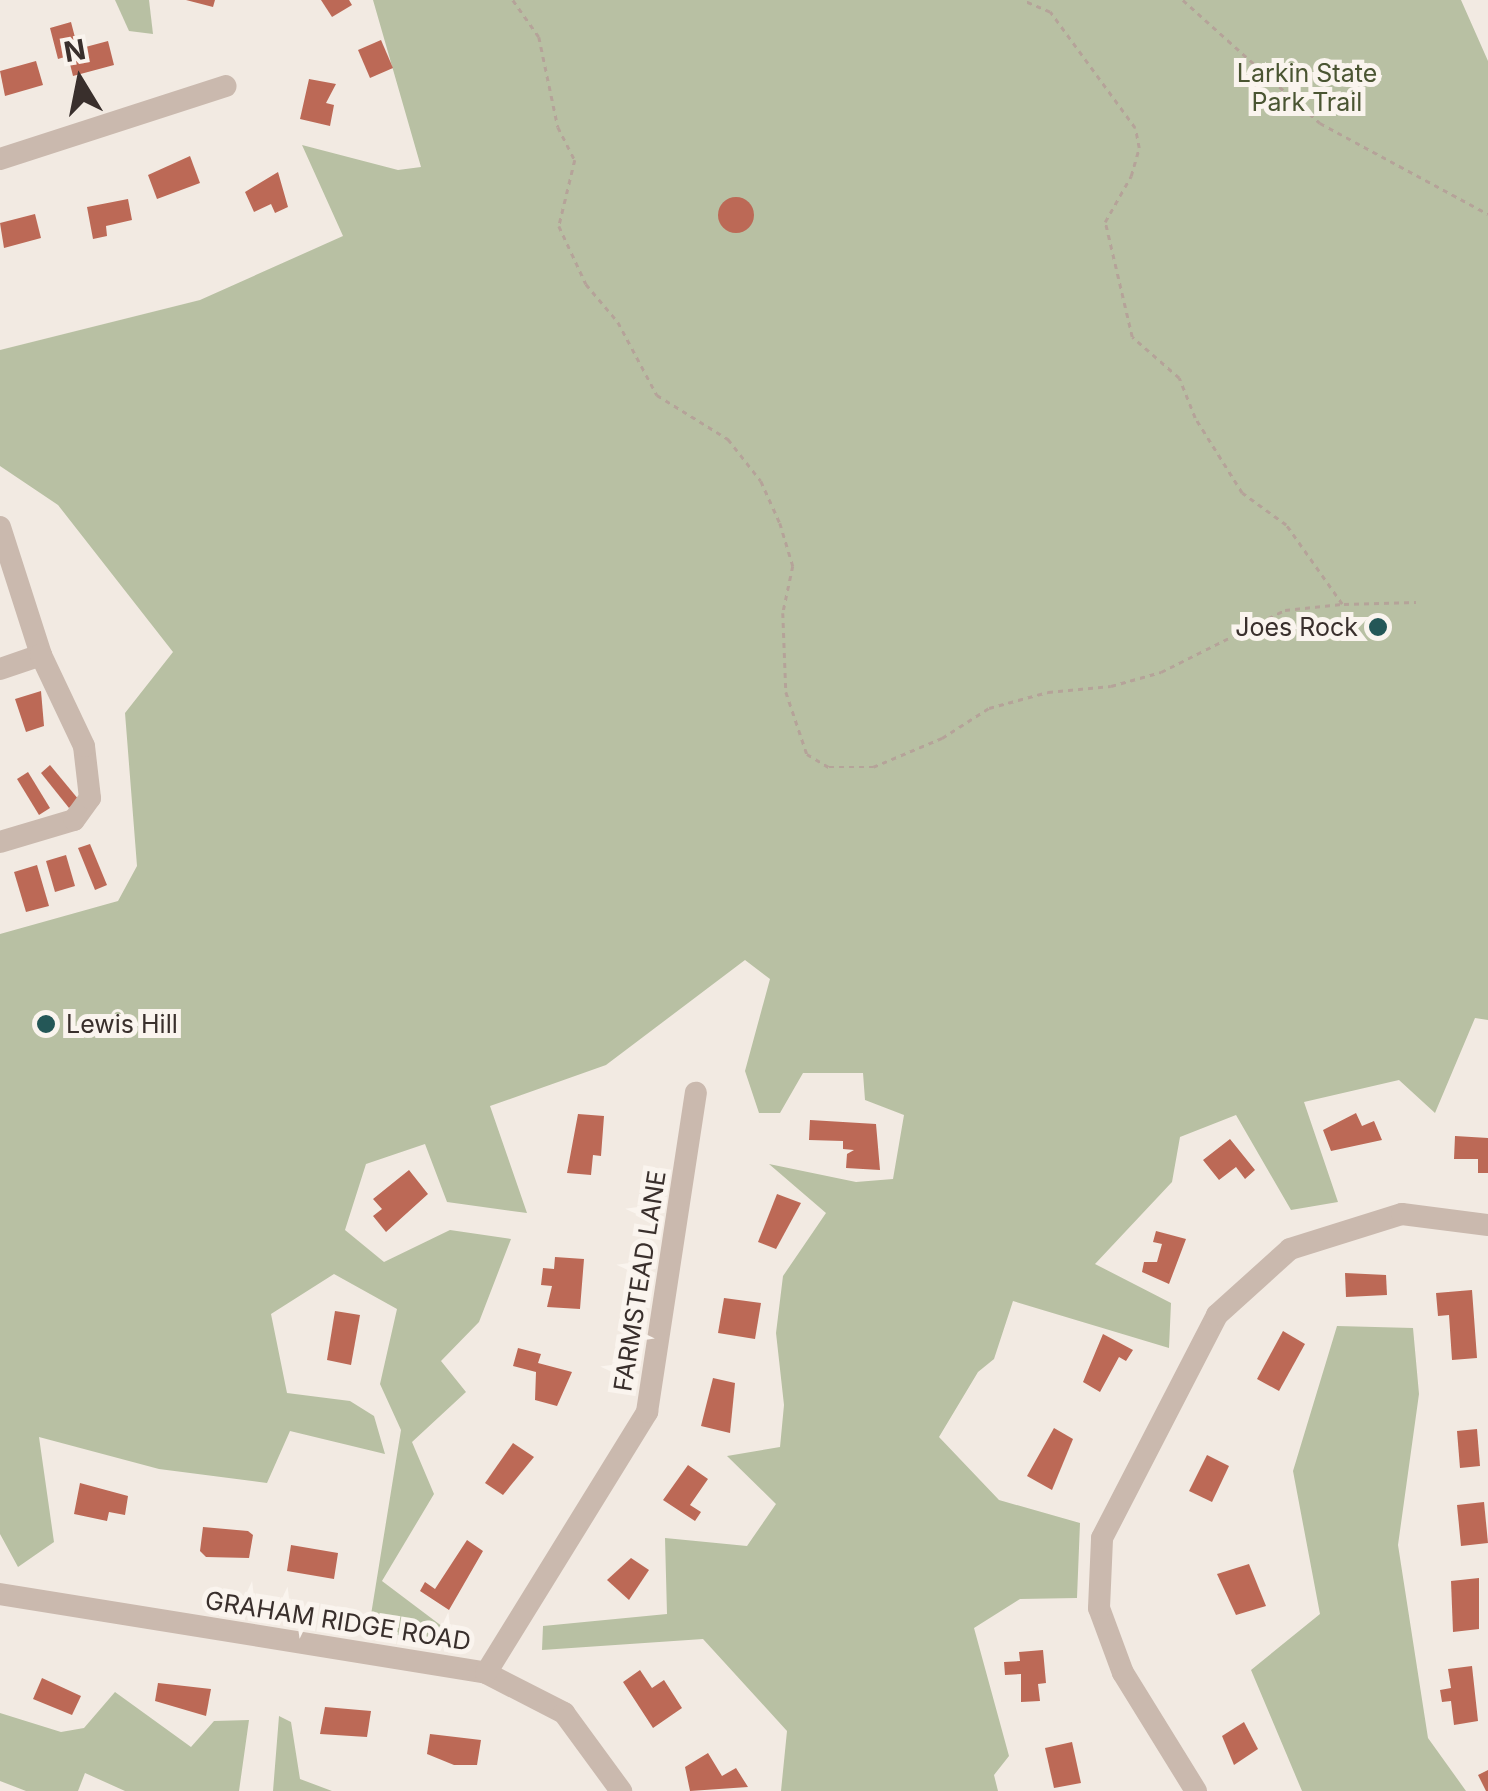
<!DOCTYPE html>
<style>
body{margin:0}
#map{position:relative;width:1488px;height:1791px;overflow:hidden;background:#f2eae2;font-family:Inter,sans-serif}
div>[style]{position:absolute}
.green>*{inset:0;background:#b8c0a3}
.building>*{inset:0;background:#bc6956}
.round{border-radius:50%}
.path>*{height:2.5px;margin-top:-1.25px;transform-origin:0;background:repeating-linear-gradient(90deg,#b5a399 0 5px,transparent 0 10px)}
.minor>*{height:22px;margin:-11px;padding:0 11px;transform-origin:11px;border-radius:11px;background:#cab9ae}
.dots>*{width:28px;height:28px;translate:-50% -50%;box-sizing:border-box;border:5px solid #faf4ee;border-radius:50%}
span{translate:-50% -50%;white-space:nowrap;text-align:center;line-height:1.15;-webkit-text-stroke:10px #faf4ee;paint-order:stroke}
.park-label{font-size:25px;color:#4a5532}
.poi-label{font-size:25px;color:#392f2c}
.right{translate:-100% -50%;text-align:right}
.left{translate:0 -50%;text-align:left}
.street-label{font-size:25px;color:#392f2c}
.north{position:absolute;left:30px;top:30px;width:100px;height:100px;-webkit-text-stroke:8px #faf4ee;paint-order:stroke;rotate:350deg;font-size:28px;font-weight:700;line-height:40px;text-align:center;color:#392f2c}
.north::after{content:'';display:block;margin:auto;width:35px;height:45px;background:#392f2c;clip-path:polygon(50% 0,100% 100%,50% 72%,0 100%)}
</style>
<div id="map">
<div class="green">
<i style="clip-path:polygon(115px 0,149px 0,153px 34px,129px 31px)"></i>
<i style="clip-path:polygon(373px 0,1461px 0,1488px 61px,1488px 1020px,1475px 1018px,1435px 1113px,1399px 1080px,1304px 1102px,1338px 1202px,1291px 1210px,1236px 1115px,1180px 1137px,1172px 1182px,1095px 1264px,1171px 1303px,1169px 1348px,1013px 1301px,994px 1359px,978px 1372px,939px 1437px,999px 1500px,1080px 1523px,1077px 1598px,1020px 1599px,974px 1628px,1009px 1756px,994px 1775px,998px 1791px,781px 1791px,787px 1731px,703px 1639px,542px 1650px,543px 1626px,667px 1614px,665px 1538px,747px 1546px,776px 1504px,727px 1456px,780px 1447px,784px 1405px,776px 1333px,783px 1276px,826px 1213px,769px 1164px,856px 1182px,893px 1179px,904px 1115px,865px 1100px,863px 1073px,803px 1073px,780px 1113px,759px 1113px,745px 1071px,770px 979px,745px 960px,606px 1065px,490px 1106px,527px 1213px,447px 1202px,425px 1144px,366px 1164px,345px 1230px,384px 1262px,450px 1230px,511px 1239px,479px 1322px,441px 1361px,466px 1392px,412px 1442px,434px 1494px,382px 1581px,443px 1627px,438px 1646px,369px 1627px,401px 1430px,380px 1384px,397px 1309px,334px 1274px,271px 1314px,287px 1393px,350px 1401px,374px 1416px,385px 1454px,290px 1431px,267px 1483px,159px 1469px,39px 1437px,54px 1542px,18px 1567px,0 1534px,0 934px,118px 901px,137px 866px,125px 713px,173px 652px,58px 505px,0 466px,0 350px,200px 300px,343px 236px,302px 145px,398px 170px,421px 167px)"></i>
<i style="clip-path:polygon(1337px 1326px,1413px 1328px,1419px 1394px,1398px 1545px,1428px 1738px,1466px 1791px,1302px 1791px,1251px 1670px,1320px 1614px,1293px 1471px)"></i>
<i style="clip-path:polygon(115px 1692px,191px 1747px,214px 1721px,249px 1720px,239px 1791px,125px 1791px,85px 1773px,78px 1791px,26px 1791px,0 1781px,0 1713px,61px 1732px,84px 1728px)"></i>
<i style="clip-path:polygon(279px 1716px,291px 1722px,300px 1779px,332px 1791px,273px 1791px)"></i>
</div>
<div class="building">
<i style="clip-path:polygon(186px 0,215px 0,213px 7px)"></i>
<i style="clip-path:polygon(321px 0,349px 0,352px 5px,332px 17px)"></i>
<i style="clip-path:polygon(71px 22px,78px 49px,108px 41px,114px 65px,73px 76px,68px 56px,58px 59px,50px 28px)"></i>
<i style="clip-path:polygon(381px 40px,393px 68px,370px 78px,358px 50px)"></i>
<i style="clip-path:polygon(36px 61px,43px 85px,5px 96px,0 71px)"></i>
<i style="clip-path:polygon(309px 79px,336px 84px,326px 103px,334px 105px,330px 126px,300px 119px)"></i>
<i style="clip-path:polygon(190px 156px,200px 183px,157px 199px,148px 175px)"></i>
<i style="clip-path:polygon(278px 172px,288px 207px,275px 213px,271px 204px,254px 212px,245px 192px)"></i>
<i class="round" style="left:718px;top:197px;width:36px;height:36px"></i>
<i style="clip-path:polygon(128px 199px,132px 220px,106px 226px,107px 236px,93px 239px,87px 207px)"></i>
<i style="clip-path:polygon(35px 214px,41px 238px,4px 248px,0 223px)"></i>
<i style="clip-path:polygon(41px 691px,44px 726px,26px 732px,15px 699px)"></i>
<i style="clip-path:polygon(50px 765px,79px 800px,69px 808px,41px 773px)"></i>
<i style="clip-path:polygon(28px 772px,50px 808px,39px 815px,17px 779px)"></i>
<i style="clip-path:polygon(90px 844px,107px 885px,95px 890px,78px 848px)"></i>
<i style="clip-path:polygon(66px 855px,75px 886px,55px 892px,46px 861px)"></i>
<i style="clip-path:polygon(37px 865px,49px 906px,26px 912px,14px 872px)"></i>
<i style="clip-path:polygon(1356px 1113px,1362px 1126px,1374px 1121px,1382px 1140px,1331px 1151px,1323px 1130px)"></i>
<i style="clip-path:polygon(578px 1114px,604px 1116px,601px 1156px,593px 1155px,591px 1175px,567px 1173px)"></i>
<i style="clip-path:polygon(810px 1120px,876px 1124px,880px 1170px,846px 1168px,847px 1154px,854px 1150px,843px 1149px,843px 1141px,809px 1140px)"></i>
<i style="clip-path:polygon(1455px 1136px,1488px 1138px,1488px 1173px,1478px 1173px,1478px 1159px,1454px 1159px)"></i>
<i style="clip-path:polygon(1230px 1139px,1255px 1170px,1245px 1179px,1236px 1167px,1219px 1180px,1203px 1160px)"></i>
<i style="clip-path:polygon(409px 1170px,428px 1194px,386px 1232px,373px 1216px,382px 1209px,373px 1199px)"></i>
<i style="clip-path:polygon(777px 1194px,801px 1203px,776px 1249px,758px 1242px)"></i>
<i style="clip-path:polygon(1156px 1231px,1186px 1239px,1169px 1284px,1142px 1272px,1144px 1262px,1157px 1262px,1162px 1244px,1153px 1242px)"></i>
<i style="clip-path:polygon(555px 1257px,584px 1259px,580px 1309px,547px 1307px,552px 1286px,541px 1285px,543px 1268px,554px 1269px)"></i>
<i style="clip-path:polygon(1345px 1273px,1386px 1275px,1387px 1295px,1346px 1297px)"></i>
<i style="clip-path:polygon(1472px 1290px,1477px 1358px,1452px 1360px,1449px 1315px,1438px 1316px,1436px 1293px)"></i>
<i style="clip-path:polygon(724px 1298px,761px 1303px,755px 1339px,718px 1333px)"></i>
<i style="clip-path:polygon(335px 1311px,360px 1315px,351px 1365px,327px 1360px)"></i>
<i style="clip-path:polygon(1283px 1331px,1305px 1344px,1279px 1391px,1257px 1379px)"></i>
<i style="clip-path:polygon(1103px 1334px,1133px 1350px,1126px 1361px,1119px 1357px,1100px 1392px,1083px 1382px)"></i>
<i style="clip-path:polygon(518px 1348px,541px 1354px,538px 1363px,572px 1372px,557px 1406px,535px 1400px,536px 1372px,513px 1366px)"></i>
<i style="clip-path:polygon(713px 1378px,735px 1383px,730px 1433px,701px 1426px)"></i>
<i style="clip-path:polygon(1054px 1428px,1073px 1439px,1052px 1490px,1027px 1476px)"></i>
<i style="clip-path:polygon(1477px 1429px,1480px 1466px,1460px 1468px,1457px 1431px)"></i>
<i style="clip-path:polygon(513px 1443px,534px 1457px,503px 1495px,485px 1483px)"></i>
<i style="clip-path:polygon(1207px 1455px,1229px 1466px,1212px 1502px,1189px 1491px)"></i>
<i style="clip-path:polygon(688px 1465px,708px 1479px,690px 1505px,701px 1512px,695px 1521px,663px 1500px)"></i>
<i style="clip-path:polygon(80px 1483px,128px 1496px,125px 1515px,109px 1512px,107px 1521px,74px 1514px)"></i>
<i style="clip-path:polygon(1484px 1502px,1488px 1543px,1461px 1546px,1457px 1505px)"></i>
<i style="clip-path:polygon(203px 1527px,248px 1531px,253px 1535px,249px 1558px,206px 1557px,200px 1551px)"></i>
<i style="clip-path:polygon(467px 1540px,483px 1551px,449px 1610px,420px 1591px,425px 1582px,435px 1589px)"></i>
<i style="clip-path:polygon(291px 1545px,338px 1553px,334px 1579px,287px 1571px)"></i>
<i style="clip-path:polygon(631px 1558px,649px 1570px,629px 1600px,607px 1580px)"></i>
<i style="clip-path:polygon(1249px 1564px,1266px 1606px,1236px 1615px,1217px 1574px)"></i>
<i style="clip-path:polygon(1479px 1578px,1479px 1629px,1453px 1632px,1451px 1581px)"></i>
<i style="clip-path:polygon(1043px 1650px,1046px 1683px,1038px 1684px,1040px 1701px,1021px 1702px,1021px 1674px,1005px 1675px,1004px 1662px,1020px 1661px,1019px 1652px)"></i>
<i style="clip-path:polygon(1472px 1666px,1478px 1721px,1454px 1725px,1451px 1701px,1442px 1702px,1440px 1690px,1451px 1688px,1448px 1669px)"></i>
<i style="clip-path:polygon(640px 1670px,652px 1688px,664px 1680px,682px 1708px,653px 1728px,623px 1682px)"></i>
<i style="clip-path:polygon(42px 1678px,81px 1696px,72px 1715px,33px 1699px)"></i>
<i style="clip-path:polygon(158px 1683px,211px 1689px,206px 1716px,155px 1701px)"></i>
<i style="clip-path:polygon(325px 1707px,371px 1711px,367px 1737px,320px 1734px)"></i>
<i style="clip-path:polygon(1244px 1722px,1258px 1749px,1234px 1765px,1222px 1736px)"></i>
<i style="clip-path:polygon(430px 1734px,481px 1740px,477px 1765px,454px 1765px,427px 1754px)"></i>
<i style="clip-path:polygon(1072px 1742px,1081px 1783px,1054px 1788px,1045px 1748px)"></i>
<i style="clip-path:polygon(708px 1753px,722px 1776px,736px 1768px,748px 1787px,690px 1791px,685px 1767px)"></i>
<i style="clip-path:polygon(1488px 1770px,1488px 1791px,1486px 1791px,1478px 1775px)"></i>
</div>
<div class="path">
<i style="left:513px;top:0;width:45px;rotate:54.9deg"></i>
<i style="left:539px;top:37px;width:92px;rotate:78.1deg"></i>
<i style="left:558px;top:127px;width:37px;rotate:63deg"></i>
<i style="left:575px;top:160px;width:68px;rotate:103.6deg"></i>
<i style="left:559px;top:226px;width:64px;rotate:65deg"></i>
<i style="left:586px;top:284px;width:50px;rotate:49.9deg"></i>
<i style="left:618px;top:322px;width:83px;rotate:61.9deg"></i>
<i style="left:657px;top:395px;width:84px;rotate:31.8deg"></i>
<i style="left:728px;top:439px;width:53px;rotate:51.8deg"></i>
<i style="left:761px;top:481px;width:46px;rotate:65.7deg"></i>
<i style="left:780px;top:523px;width:45px;rotate:73.2deg"></i>
<i style="left:793px;top:566px;width:48px;rotate:102deg"></i>
<i style="left:783px;top:613px;width:79px;rotate:87.8deg"></i>
<i style="left:786px;top:692px;width:65px;rotate:71.3deg"></i>
<i style="left:807px;top:754px;width:26px;rotate:31deg"></i>
<i style="left:829px;top:767px;width:44px"></i>
<i style="left:873px;top:767px;width:75px;rotate:-22.8deg"></i>
<i style="left:942px;top:738px;width:56px;rotate:-32.6deg"></i>
<i style="left:989px;top:708px;width:61px;rotate:-15.2deg"></i>
<i style="left:1048px;top:692px;width:63px;rotate:-5.4deg"></i>
<i style="left:1111px;top:686px;width:52px;rotate:-15.6deg"></i>
<i style="left:1161px;top:672px;width:139px;rotate:-26.6deg"></i>
<i style="left:1285px;top:610px;width:57px;rotate:-6deg"></i>
<i style="left:1342px;top:604px;width:97px;rotate:-125.3deg"></i>
<i style="left:1286px;top:525px;width:54px;rotate:-144deg"></i>
<i style="left:1242px;top:493px;width:89px;rotate:-122.1deg"></i>
<i style="left:1195px;top:418px;width:43px;rotate:-111.8deg"></i>
<i style="left:1179px;top:378px;width:62px;rotate:-138.9deg"></i>
<i style="left:1132px;top:337px;width:118px;rotate:-103.2deg"></i>
<i style="left:1105px;top:222px;width:53px;rotate:-60.5deg"></i>
<i style="left:1131px;top:176px;width:29px;rotate:-74deg"></i>
<i style="left:1139px;top:148px;width:20px;rotate:-101deg"></i>
<i style="left:1135px;top:128px;width:144px;rotate:-126.2deg"></i>
<i style="left:1050px;top:12px;width:30px;rotate:-157deg"></i>
<i style="left:1183px;top:0;width:184px;rotate:41.9deg"></i>
<i style="left:1320px;top:123px;width:191px;rotate:28.4deg"></i>
<i style="left:1344px;top:604px;width:72px;rotate:-1.6deg"></i>
</div>
<div class="minor">
<i style="left:0;top:159px;width:237px;rotate:-17.9deg"></i>
<i style="left:0;top:527px;width:134px;rotate:72.2deg"></i>
<i style="left:41px;top:655px;width:43px;rotate:161.1deg"></i>
<i style="left:0;top:842px;width:77px;rotate:-16.6deg"></i>
<i style="left:74px;top:820px;width:27px;rotate:-54deg"></i>
<i style="left:90px;top:798px;width:52px;rotate:-96.6deg"></i>
<i style="left:84px;top:746px;width:101px;rotate:-115.3deg"></i>
<i style="left:0;top:1594px;width:492px;rotate:9.2deg"></i>
<i style="left:486px;top:1673px;width:88px;rotate:27.1deg"></i>
<i style="left:564px;top:1713px;width:97px;rotate:53.8deg"></i>
<i style="left:486px;top:1673px;width:307px;rotate:-58.3deg"></i>
<i style="left:647px;top:1412px;width:323px;rotate:-81.3deg"></i>
<i style="left:1196px;top:1791px;width:139px;rotate:-121.7deg"></i>
<i style="left:1123px;top:1673px;width:69px;rotate:-110.3deg"></i>
<i style="left:1099px;top:1608px;width:70px;rotate:-87.5deg"></i>
<i style="left:1102px;top:1538px;width:251px;rotate:-62.7deg"></i>
<i style="left:1217px;top:1315px;width:98px;rotate:-42.1deg"></i>
<i style="left:1290px;top:1249px;width:117px;rotate:-17.4deg"></i>
<i style="left:1402px;top:1214px;width:87px;rotate:7.3deg"></i>
</div>
<div class="dots">
<i style="left:1378px;top:627px;background:#245757"></i>
<i style="left:46px;top:1024px;background:#245757"></i>
</div>
<div class="park-label">
<span style="left:1307px;top:88px">Larkin State<br>Park Trail</span>
</div>
<div class="poi-label">
<span class="right" style="left:1358px;top:627px">Joes Rock</span>
<span class="left" style="left:66px;top:1024px">Lewis Hill</span>
</div>
<div class="street-label">
<span style="left:640px;top:1281px;rotate:-81deg">FARMSTEAD LANE</span>
<span style="left:338px;top:1621px;rotate:9deg">GRAHAM RIDGE ROAD</span>
</div>
<div class="north">N</div>
</div>
